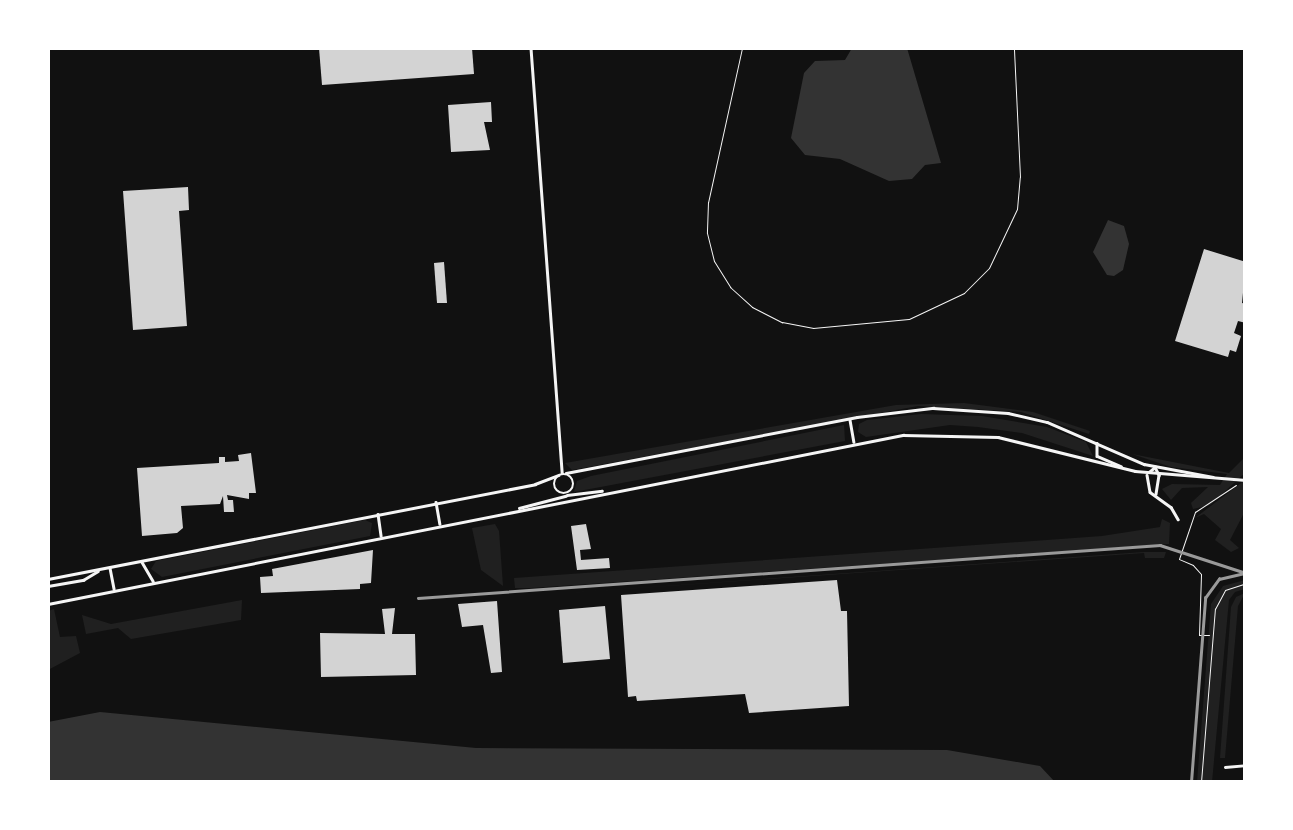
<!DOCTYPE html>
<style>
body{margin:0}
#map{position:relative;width:1293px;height:830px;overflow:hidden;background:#111;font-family:Jost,sans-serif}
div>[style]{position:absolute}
.green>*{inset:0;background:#202020}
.water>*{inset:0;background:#333}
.building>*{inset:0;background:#d3d3d3}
.path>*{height:1px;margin:-0.5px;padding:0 0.5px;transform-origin:0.5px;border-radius:0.5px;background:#f5f5f5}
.minor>*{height:2.5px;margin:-1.25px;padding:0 1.25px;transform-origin:1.25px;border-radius:1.25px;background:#f5f5f5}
.minor>.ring{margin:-1.25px;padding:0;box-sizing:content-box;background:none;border:2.5px solid #f5f5f5;border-radius:50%}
.tram>*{height:2.5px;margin:-1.25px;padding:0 1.25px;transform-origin:1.25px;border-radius:1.25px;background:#9a9a9a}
span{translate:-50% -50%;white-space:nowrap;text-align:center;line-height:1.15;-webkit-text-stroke:10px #fff;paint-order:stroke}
.frame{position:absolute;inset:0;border:50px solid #fff;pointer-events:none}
</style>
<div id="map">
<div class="green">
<i style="clip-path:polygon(964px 403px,1033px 412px,1090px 431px,1089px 434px,1021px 412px,918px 406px,572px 470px,565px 463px,896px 405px)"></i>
<i style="clip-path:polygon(921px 414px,982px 416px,1047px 427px,1086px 442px,1093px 456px,1022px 433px,978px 427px,950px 425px,866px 437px,858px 432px,859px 424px,867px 420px)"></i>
<i style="clip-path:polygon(844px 425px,845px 441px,574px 492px,577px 481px,591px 476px)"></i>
<i style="clip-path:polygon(1132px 454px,1229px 473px,1245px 457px,1245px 473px,1210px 505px,1193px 509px,1191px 503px,1208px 487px,1182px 488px,1171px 500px,1162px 489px,1172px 484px,1220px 485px,1227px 474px,1171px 467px)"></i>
<i style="clip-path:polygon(1245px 480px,1245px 511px,1230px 540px,1239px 548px,1231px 552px,1215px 540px,1221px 529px,1204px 514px,1195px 518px)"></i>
<i style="clip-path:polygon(1162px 519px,1170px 523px,1169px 544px,531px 588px,515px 588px,514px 578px,1102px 536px,1160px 527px)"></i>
<i style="clip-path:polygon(365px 520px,372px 523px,370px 536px,162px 577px,151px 569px,156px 561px)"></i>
<i style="clip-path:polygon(495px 524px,499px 531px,503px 586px,481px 570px,472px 528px)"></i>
<i style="clip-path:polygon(1144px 552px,1166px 552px,1164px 558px,1145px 558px,1144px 553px,524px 596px)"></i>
<i style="clip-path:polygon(1245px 580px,1245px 589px,1235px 592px,1229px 600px,1212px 782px,1197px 782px,1211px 604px,1223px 586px)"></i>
<i style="clip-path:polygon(1245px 593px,1238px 606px,1225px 758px,1220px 758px,1231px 607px,1236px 597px)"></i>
<i style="clip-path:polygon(242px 600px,241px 620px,131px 639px,118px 628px,86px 634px,82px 615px,111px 624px)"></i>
<i style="clip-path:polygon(54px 609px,60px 637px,76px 636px,80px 653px,48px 670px,48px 611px)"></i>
</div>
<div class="water">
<i style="clip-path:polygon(852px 48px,907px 48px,941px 163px,925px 165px,912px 179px,889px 181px,840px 159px,805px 155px,791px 138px,804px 73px,815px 61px,845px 60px)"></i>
<i style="clip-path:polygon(1108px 220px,1124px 226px,1129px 244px,1123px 270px,1114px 276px,1107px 275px,1093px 252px)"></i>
<i style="clip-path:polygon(100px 712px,476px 748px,947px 750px,1040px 766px,1055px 782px,48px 782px,48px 722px)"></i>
</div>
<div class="building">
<i style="clip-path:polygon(319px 48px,472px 48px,474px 74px,322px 85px)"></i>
<i style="clip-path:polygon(491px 102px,492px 122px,484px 122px,490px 150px,451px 152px,448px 105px)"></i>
<i style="clip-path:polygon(188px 187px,189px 210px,179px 211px,187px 326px,133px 330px,123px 191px)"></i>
<i style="clip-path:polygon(1204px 249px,1246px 262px,1242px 303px,1246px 304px,1246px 323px,1238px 321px,1234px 333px,1241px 336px,1236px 352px,1230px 350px,1228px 357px,1175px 341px)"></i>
<i style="clip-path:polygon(444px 262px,447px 303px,437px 303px,434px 263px)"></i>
<i style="clip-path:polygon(251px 453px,256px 493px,249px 493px,249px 499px,227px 495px,228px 500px,233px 500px,234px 512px,224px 512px,223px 496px,220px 504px,181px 506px,183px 528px,177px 533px,142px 536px,137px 468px,219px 463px,219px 457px,225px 457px,225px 462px,239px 461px,238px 455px)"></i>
<i style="clip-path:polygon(586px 524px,591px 549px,580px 550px,581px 560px,609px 558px,610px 568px,577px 570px,571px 526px)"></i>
<i style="clip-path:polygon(373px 550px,371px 583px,360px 584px,360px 589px,261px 593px,260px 577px,273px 576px,272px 569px)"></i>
<i style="clip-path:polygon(837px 580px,841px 611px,847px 611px,849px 706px,749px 713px,745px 694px,637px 701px,636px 696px,628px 697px,621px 595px)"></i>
<i style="clip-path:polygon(497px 601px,502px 672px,491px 673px,483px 625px,462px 627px,458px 604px)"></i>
<i style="clip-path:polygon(605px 606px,610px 659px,563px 663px,559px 610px)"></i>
<i style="clip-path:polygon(395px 608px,392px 634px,415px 634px,416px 675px,321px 677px,320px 633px,385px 634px,382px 609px)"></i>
</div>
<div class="path">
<i style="left:742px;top:48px;width:158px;rotate:102.4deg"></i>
<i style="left:708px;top:202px;width:31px;rotate:92deg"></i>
<i style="left:707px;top:233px;width:29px;rotate:76deg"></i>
<i style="left:714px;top:261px;width:31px;rotate:58deg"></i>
<i style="left:730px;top:287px;width:30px;rotate:42deg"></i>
<i style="left:752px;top:307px;width:34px;rotate:27deg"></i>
<i style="left:782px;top:322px;width:32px;rotate:11deg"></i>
<i style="left:813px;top:328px;width:96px;rotate:-5.4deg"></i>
<i style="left:909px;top:319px;width:61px;rotate:-25.3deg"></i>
<i style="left:964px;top:293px;width:35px;rotate:-45deg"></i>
<i style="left:989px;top:268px;width:65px;rotate:-64.6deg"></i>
<i style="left:1017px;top:209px;width:32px;rotate:-85deg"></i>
<i style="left:1020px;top:177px;width:129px;rotate:-92.7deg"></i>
<i style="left:1209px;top:635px;width:10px;rotate:180deg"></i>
<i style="left:1199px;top:635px;width:61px;rotate:-88.1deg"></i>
<i style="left:1201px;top:574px;width:12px;rotate:-132deg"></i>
<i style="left:1193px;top:565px;width:15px;rotate:-157deg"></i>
<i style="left:1179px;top:559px;width:50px;rotate:-71.2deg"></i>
<i style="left:1195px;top:512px;width:49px;rotate:-33.4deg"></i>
<i style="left:1201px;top:782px;width:174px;rotate:-85.4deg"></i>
<i style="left:1215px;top:609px;width:21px;rotate:-62deg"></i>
<i style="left:1225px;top:590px;width:22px;rotate:-18deg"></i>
</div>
<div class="minor">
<i style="left:531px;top:48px;width:426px;rotate:85.8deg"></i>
<i style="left:850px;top:420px;width:22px;rotate:80deg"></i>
<i style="left:1097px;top:443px;width:13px;rotate:90deg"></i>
<i style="left:1097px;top:456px;width:26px;rotate:23deg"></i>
<i style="left:1149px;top:472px;width:8px;rotate:-40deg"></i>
<i style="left:1155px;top:467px;width:9px;rotate:63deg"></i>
<i style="left:1159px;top:475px;width:19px;rotate:99deg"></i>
<i style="left:566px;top:473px;width:296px;rotate:-10.9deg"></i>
<i style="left:857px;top:417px;width:77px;rotate:-6.8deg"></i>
<i style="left:933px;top:408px;width:75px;rotate:3.8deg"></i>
<i style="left:1008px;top:413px;width:40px;rotate:13deg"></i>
<i style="left:1047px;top:422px;width:106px;rotate:23.4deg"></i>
<i style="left:1144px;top:464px;width:70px;rotate:10.7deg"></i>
<i class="ring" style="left:554px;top:474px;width:17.5px;height:17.5px"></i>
<i style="left:1147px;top:475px;width:17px;rotate:80deg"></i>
<i style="left:1150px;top:492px;width:26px;rotate:36deg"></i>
<i style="left:1171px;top:507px;width:14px;rotate:60deg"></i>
<i style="left:567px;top:495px;width:35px;rotate:-7deg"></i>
<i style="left:436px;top:502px;width:22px;rotate:80deg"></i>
<i style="left:519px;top:508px;width:48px;rotate:-14.6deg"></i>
<i style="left:378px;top:514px;width:22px;rotate:82deg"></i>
<i style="left:142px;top:562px;width:22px;rotate:60deg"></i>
<i style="left:110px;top:568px;width:21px;rotate:79deg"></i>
<i style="left:48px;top:579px;width:496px;rotate:-11deg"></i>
<i style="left:535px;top:484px;width:25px;rotate:-21deg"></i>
<i style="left:48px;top:586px;width:36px;rotate:-10deg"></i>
<i style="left:83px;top:580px;width:17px;rotate:-31deg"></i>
<i style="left:48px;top:604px;width:872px;rotate:-11.18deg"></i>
<i style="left:903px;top:435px;width:95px;rotate:1.2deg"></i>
<i style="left:998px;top:437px;width:141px;rotate:13.9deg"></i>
<i style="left:1135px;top:471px;width:111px;rotate:4.6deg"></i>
<i style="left:1225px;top:767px;width:21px;rotate:-5deg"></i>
</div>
<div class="tram">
<i style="left:418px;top:598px;width:744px;rotate:-4.09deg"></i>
<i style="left:1160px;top:545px;width:90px;rotate:18deg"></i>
<i style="left:1191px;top:782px;width:185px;rotate:-85.6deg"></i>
<i style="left:1205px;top:598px;width:24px;rotate:-54deg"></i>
<i style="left:1219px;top:579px;width:28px;rotate:-13deg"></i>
</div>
<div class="frame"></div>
</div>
